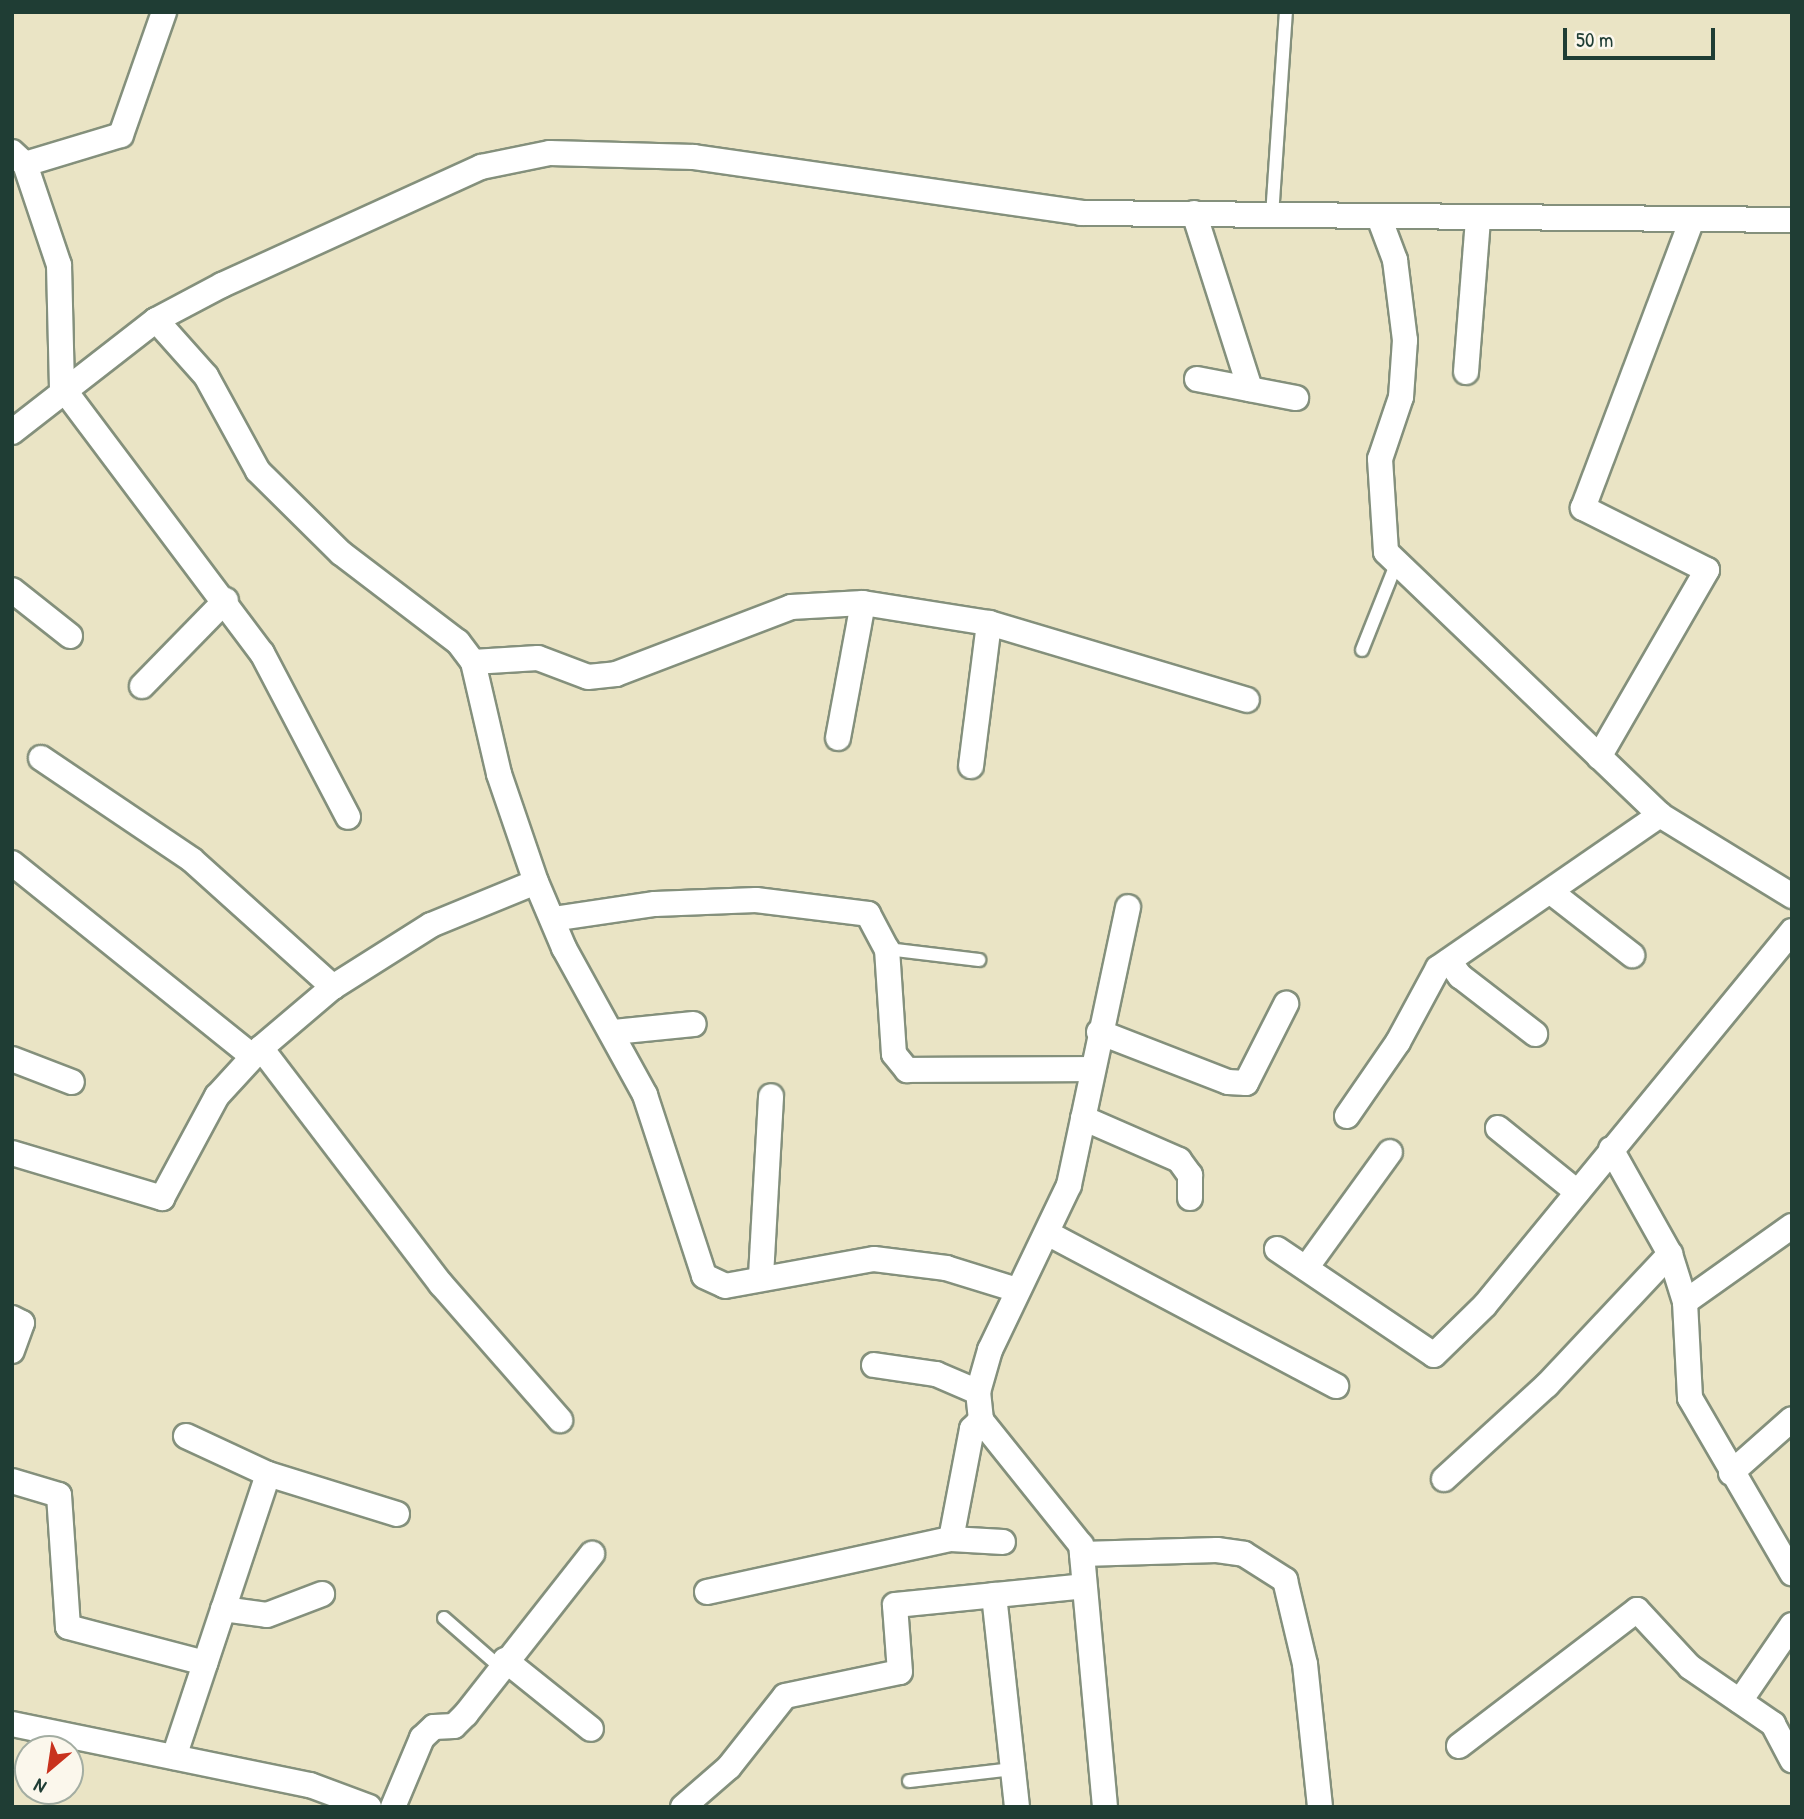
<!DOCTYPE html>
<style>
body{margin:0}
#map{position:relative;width:1804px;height:1819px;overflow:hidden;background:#eae4c5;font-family:"Patrick Hand",sans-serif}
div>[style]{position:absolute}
.roads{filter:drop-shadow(2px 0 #84907c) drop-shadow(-2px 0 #84907c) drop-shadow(0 2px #84907c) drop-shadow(0 -2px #84907c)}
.service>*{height:12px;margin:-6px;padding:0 6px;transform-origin:6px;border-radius:6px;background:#fff}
.minor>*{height:24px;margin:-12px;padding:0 12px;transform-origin:12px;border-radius:12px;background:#fff}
span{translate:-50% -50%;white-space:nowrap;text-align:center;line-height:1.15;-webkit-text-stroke:6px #fbf7ec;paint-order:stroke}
.frame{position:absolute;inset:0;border:14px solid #1f3d34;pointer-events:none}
.north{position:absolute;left:14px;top:1735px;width:70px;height:70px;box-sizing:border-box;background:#fbf7ec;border:2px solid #a3ada2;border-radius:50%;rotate:209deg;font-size:19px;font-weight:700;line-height:28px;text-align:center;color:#1f3d34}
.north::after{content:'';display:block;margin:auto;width:24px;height:32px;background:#c8321e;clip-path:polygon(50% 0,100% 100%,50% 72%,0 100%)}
.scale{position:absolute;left:1563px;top:28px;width:152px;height:32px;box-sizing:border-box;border:4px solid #1f3d34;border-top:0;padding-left:9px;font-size:21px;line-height:24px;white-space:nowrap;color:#1f3d34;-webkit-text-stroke:5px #fbf7ec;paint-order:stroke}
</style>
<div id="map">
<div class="roads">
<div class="service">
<i style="left:1272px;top:216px;width:204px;rotate:-86.1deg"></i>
<i style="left:1362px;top:650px;width:89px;rotate:-68.3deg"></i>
<i style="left:887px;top:949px;width:93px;rotate:6.8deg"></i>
<i style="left:444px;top:1618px;width:74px;rotate:41.2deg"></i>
<i style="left:909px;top:1781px;width:105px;rotate:-6.6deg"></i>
</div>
<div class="minor">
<i style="left:12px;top:152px;width:18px;rotate:43deg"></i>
<i style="left:25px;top:164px;width:107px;rotate:71.4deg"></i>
<i style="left:59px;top:265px;width:122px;rotate:88.6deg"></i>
<i style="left:62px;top:387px;width:333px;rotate:53.1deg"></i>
<i style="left:262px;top:653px;width:185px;rotate:62.3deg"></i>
<i style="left:25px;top:164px;width:100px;rotate:-16.8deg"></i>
<i style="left:121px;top:135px;width:130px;rotate:-70.7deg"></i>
<i style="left:1194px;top:213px;width:185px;rotate:72.3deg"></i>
<i style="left:1380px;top:220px;width:43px;rotate:69.4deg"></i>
<i style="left:1395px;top:260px;width:81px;rotate:82.9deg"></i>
<i style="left:1405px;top:340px;width:57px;rotate:94deg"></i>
<i style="left:1401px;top:397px;width:65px;rotate:108.7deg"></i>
<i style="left:1380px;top:459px;width:93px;rotate:86.3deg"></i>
<i style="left:1386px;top:552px;width:380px;rotate:43.8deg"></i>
<i style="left:1660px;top:815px;width:155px;rotate:31.5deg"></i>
<i style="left:156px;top:320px;width:75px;rotate:48.2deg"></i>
<i style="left:206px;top:376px;width:108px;rotate:61.3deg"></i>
<i style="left:258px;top:471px;width:117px;rotate:44.7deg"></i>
<i style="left:341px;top:553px;width:147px;rotate:37.3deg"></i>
<i style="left:458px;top:642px;width:25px;rotate:53deg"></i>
<i style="left:473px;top:662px;width:115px;rotate:76.9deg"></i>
<i style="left:499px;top:774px;width:114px;rotate:71.1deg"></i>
<i style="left:536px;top:882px;width:72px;rotate:67deg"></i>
<i style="left:564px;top:948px;width:168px;rotate:61.1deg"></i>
<i style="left:645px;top:1095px;width:190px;rotate:71.9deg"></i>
<i style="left:704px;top:1276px;width:23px;rotate:25deg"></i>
<i style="left:725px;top:1286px;width:151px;rotate:-10.3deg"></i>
<i style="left:874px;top:1259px;width:73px;rotate:7.1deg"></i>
<i style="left:946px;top:1268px;width:74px;rotate:17.2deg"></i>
<i style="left:1466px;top:372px;width:151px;rotate:-85.5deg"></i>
<i style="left:1197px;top:379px;width:101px;rotate:10.9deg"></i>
<i style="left:12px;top:432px;width:182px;rotate:-37.9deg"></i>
<i style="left:156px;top:320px;width:75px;rotate:-27.9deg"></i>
<i style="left:222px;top:285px;width:285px;rotate:-24.5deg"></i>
<i style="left:481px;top:167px;width:70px;rotate:-11.5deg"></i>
<i style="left:550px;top:153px;width:144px;rotate:1.6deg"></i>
<i style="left:694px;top:157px;width:391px;rotate:8.2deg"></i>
<i style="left:1081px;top:213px;width:711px;rotate:0.56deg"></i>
<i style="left:12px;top:590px;width:74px;rotate:38.4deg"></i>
<i style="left:473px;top:662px;width:65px;rotate:-3.5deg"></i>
<i style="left:538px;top:658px;width:53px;rotate:20.8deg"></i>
<i style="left:588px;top:677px;width:28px;rotate:-6deg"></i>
<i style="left:616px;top:674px;width:187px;rotate:-20.9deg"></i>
<i style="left:791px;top:607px;width:72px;rotate:-3.2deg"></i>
<i style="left:863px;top:603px;width:128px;rotate:9deg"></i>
<i style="left:989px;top:623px;width:269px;rotate:16.6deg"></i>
<i style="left:142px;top:686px;width:120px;rotate:-45.7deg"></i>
<i style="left:838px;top:738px;width:137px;rotate:-79.5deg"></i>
<i style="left:1599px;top:757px;width:216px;rotate:-60deg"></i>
<i style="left:1707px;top:570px;width:139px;rotate:-153.4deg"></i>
<i style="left:1583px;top:508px;width:308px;rotate:-69.3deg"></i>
<i style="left:41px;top:758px;width:182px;rotate:34deg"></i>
<i style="left:192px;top:860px;width:190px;rotate:42deg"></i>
<i style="left:971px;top:766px;width:144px;rotate:-82.8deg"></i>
<i style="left:12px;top:863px;width:309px;rotate:38.8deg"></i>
<i style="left:1551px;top:892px;width:103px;rotate:37.9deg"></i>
<i style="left:553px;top:919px;width:103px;rotate:-8.4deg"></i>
<i style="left:655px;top:904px;width:101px;rotate:-2.3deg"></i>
<i style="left:756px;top:900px;width:113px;rotate:7.1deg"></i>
<i style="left:868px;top:914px;width:40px;rotate:62deg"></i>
<i style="left:887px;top:949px;width:105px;rotate:86.2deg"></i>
<i style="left:894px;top:1054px;width:21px;rotate:51deg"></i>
<i style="left:907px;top:1070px;width:183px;rotate:-0.3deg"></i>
<i style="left:1449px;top:961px;width:19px;rotate:54deg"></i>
<i style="left:1460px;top:976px;width:95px;rotate:37.7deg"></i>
<i style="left:614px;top:1032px;width:80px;rotate:-5.7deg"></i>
<i style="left:1099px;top:1032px;width:138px;rotate:21.2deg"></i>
<i style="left:1228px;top:1082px;width:18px;rotate:3deg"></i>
<i style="left:1246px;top:1083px;width:89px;rotate:-63.1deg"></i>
<i style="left:261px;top:1048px;width:297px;rotate:52.7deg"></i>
<i style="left:441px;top:1284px;width:181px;rotate:48.8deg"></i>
<i style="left:12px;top:1059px;width:64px;rotate:21deg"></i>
<i style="left:1347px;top:1116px;width:90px;rotate:-55.4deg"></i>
<i style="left:1398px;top:1042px;width:84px;rotate:-61.6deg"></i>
<i style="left:1438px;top:968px;width:270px;rotate:-34.6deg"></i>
<i style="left:1083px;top:1118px;width:105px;rotate:23.6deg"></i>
<i style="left:1179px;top:1160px;width:19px;rotate:54deg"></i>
<i style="left:1190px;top:1175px;width:23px;rotate:90deg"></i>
<i style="left:1498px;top:1128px;width:102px;rotate:39deg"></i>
<i style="left:1611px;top:1149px;width:120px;rotate:60.7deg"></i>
<i style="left:1670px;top:1254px;width:50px;rotate:72.6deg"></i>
<i style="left:1685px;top:1302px;width:96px;rotate:87deg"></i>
<i style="left:1690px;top:1398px;width:203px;rotate:59.8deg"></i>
<i style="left:12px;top:1153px;width:157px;rotate:16.7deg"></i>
<i style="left:162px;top:1198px;width:116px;rotate:-61.7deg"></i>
<i style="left:217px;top:1096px;width:65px;rotate:-47.5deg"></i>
<i style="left:261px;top:1048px;width:94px;rotate:-40.3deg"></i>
<i style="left:333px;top:987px;width:116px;rotate:-32.3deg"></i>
<i style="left:431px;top:925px;width:113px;rotate:-22.3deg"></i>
<i style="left:1049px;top:1234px;width:325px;rotate:27.9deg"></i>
<i style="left:1277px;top:1249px;width:189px;rotate:34deg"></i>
<i style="left:1434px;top:1355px;width:71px;rotate:-44.4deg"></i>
<i style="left:1485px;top:1305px;width:484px;rotate:-50.6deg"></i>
<i style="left:1306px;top:1268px;width:143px;rotate:-54.1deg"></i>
<i style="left:761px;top:1276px;width:180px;rotate:-86.8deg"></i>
<i style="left:1685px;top:1302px;width:131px;rotate:-35.4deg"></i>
<i style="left:12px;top:1318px;width:11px;rotate:27deg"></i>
<i style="left:22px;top:1323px;width:30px;rotate:110deg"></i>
<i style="left:874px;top:1365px;width:63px;rotate:8.3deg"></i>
<i style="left:936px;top:1374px;width:46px;rotate:23.2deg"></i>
<i style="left:186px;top:1436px;width:90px;rotate:24.9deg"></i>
<i style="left:268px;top:1474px;width:135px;rotate:17.2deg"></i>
<i style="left:1731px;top:1473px;width:81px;rotate:-41.5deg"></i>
<i style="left:1444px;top:1479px;width:139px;rotate:-42.4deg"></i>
<i style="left:1547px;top:1385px;width:180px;rotate:-46.8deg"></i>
<i style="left:12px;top:1481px;width:49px;rotate:16.6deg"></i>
<i style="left:59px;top:1495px;width:132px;rotate:86.1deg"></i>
<i style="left:68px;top:1627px;width:142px;rotate:14.7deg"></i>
<i style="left:951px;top:1539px;width:112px;rotate:-79.2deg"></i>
<i style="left:972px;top:1429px;width:13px;rotate:-45deg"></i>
<i style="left:1082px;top:1554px;width:135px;rotate:-1.7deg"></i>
<i style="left:1217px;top:1550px;width:27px;rotate:8deg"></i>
<i style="left:1244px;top:1554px;width:49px;rotate:32.4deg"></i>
<i style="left:1285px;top:1580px;width:86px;rotate:76.6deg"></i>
<i style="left:1305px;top:1664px;width:144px;rotate:84deg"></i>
<i style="left:707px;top:1592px;width:250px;rotate:-12.3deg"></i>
<i style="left:951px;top:1539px;width:52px;rotate:3.3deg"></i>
<i style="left:994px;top:1595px;width:213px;rotate:83.8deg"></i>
<i style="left:223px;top:1609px;width:44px;rotate:7.8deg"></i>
<i style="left:267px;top:1615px;width:59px;rotate:-20.9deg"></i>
<i style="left:505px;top:1660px;width:110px;rotate:38.7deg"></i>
<i style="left:1740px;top:1701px;width:92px;rotate:-55.6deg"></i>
<i style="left:12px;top:1724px;width:304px;rotate:11.6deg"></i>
<i style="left:310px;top:1785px;width:63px;rotate:20.4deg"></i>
<i style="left:1459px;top:1746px;width:224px;rotate:-37.4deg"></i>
<i style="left:1637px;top:1610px;width:78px;rotate:47.1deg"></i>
<i style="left:1690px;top:1667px;width:101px;rotate:34.5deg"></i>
<i style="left:1773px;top:1724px;width:41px;rotate:62.2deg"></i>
<i style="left:174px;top:1757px;width:298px;rotate:-71.6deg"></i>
<i style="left:393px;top:1807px;width:75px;rotate:-67.2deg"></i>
<i style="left:422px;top:1738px;width:16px;rotate:-43deg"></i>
<i style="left:434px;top:1727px;width:20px;rotate:-3deg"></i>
<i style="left:454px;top:1726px;width:17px;rotate:-45deg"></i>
<i style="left:466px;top:1714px;width:204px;rotate:-51.8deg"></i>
<i style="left:683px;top:1807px;width:61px;rotate:-41deg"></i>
<i style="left:729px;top:1767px;width:90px;rotate:-51.7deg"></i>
<i style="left:785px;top:1696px;width:117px;rotate:-11.8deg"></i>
<i style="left:900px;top:1672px;width:67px;rotate:-94.3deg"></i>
<i style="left:895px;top:1605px;width:190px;rotate:-5.7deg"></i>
<i style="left:1105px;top:1807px;width:263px;rotate:-95.2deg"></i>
<i style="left:1081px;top:1545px;width:160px;rotate:-128.7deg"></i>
<i style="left:981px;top:1420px;width:28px;rotate:-96deg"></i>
<i style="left:978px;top:1392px;width:44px;rotate:-74.1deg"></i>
<i style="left:990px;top:1350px;width:183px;rotate:-64.4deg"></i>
<i style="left:1069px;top:1185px;width:284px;rotate:-78deg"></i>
</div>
</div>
<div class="frame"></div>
<div class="north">N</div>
<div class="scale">50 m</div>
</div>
